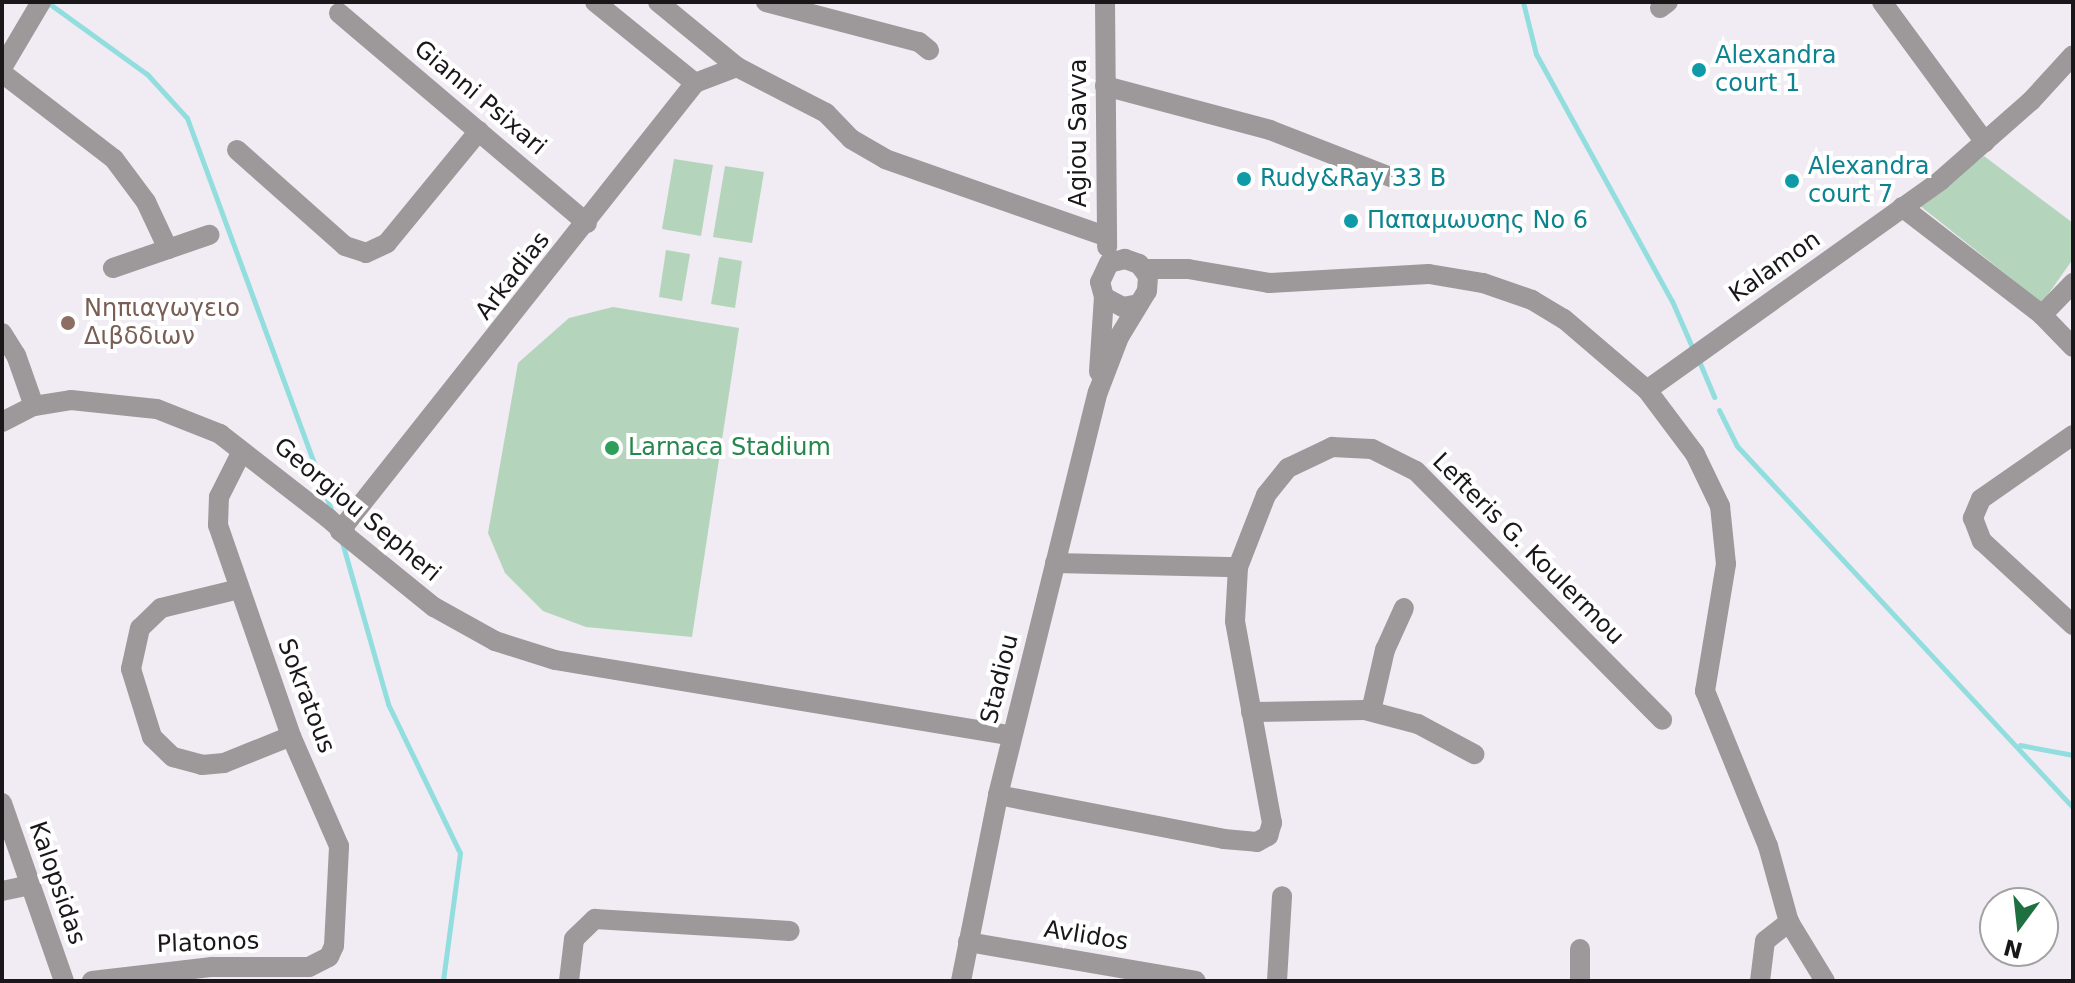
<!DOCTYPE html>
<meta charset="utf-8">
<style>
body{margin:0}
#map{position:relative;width:2075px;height:983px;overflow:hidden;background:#f1ebf3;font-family:"DejaVu Sans",sans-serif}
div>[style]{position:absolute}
.green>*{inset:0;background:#b4d5bb}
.stream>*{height:5px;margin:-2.5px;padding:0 2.5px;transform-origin:2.5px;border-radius:2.5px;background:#92dede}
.minor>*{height:20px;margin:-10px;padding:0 10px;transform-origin:10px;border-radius:10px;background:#9d9899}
.minor-bridge>*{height:20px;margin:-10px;padding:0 10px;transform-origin:10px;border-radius:10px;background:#9d9899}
.dots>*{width:22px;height:22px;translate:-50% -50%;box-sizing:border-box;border:4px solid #fff;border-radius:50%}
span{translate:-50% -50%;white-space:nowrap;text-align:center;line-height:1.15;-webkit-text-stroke:8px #fff;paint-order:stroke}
.culture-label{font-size:24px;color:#0d838f}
.left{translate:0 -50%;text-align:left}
.street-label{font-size:24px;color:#1a171a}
.education-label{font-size:24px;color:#785e54}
.leisure-label{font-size:24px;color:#27864d}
.frame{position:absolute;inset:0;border:4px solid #1a171a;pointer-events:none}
.north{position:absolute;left:1979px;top:887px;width:80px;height:80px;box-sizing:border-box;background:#fff;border:2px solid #a3a2a3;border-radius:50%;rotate:195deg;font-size:22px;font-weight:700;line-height:32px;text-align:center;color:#1a171a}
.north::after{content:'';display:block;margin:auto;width:28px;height:36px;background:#1f7041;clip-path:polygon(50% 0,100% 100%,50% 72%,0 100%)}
</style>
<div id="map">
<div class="green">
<i style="clip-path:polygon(1984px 156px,2073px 223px,2073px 259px,2042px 303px,1919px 205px)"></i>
<i style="clip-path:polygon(674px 159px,713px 165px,701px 236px,662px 229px)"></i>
<i style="clip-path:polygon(725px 166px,764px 172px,752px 243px,713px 237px)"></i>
<i style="clip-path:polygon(666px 250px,690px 254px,682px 301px,659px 297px)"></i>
<i style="clip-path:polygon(719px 257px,742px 261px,735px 308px,711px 304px)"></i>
<i style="clip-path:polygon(613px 307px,739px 328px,692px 637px,586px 627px,543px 611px,505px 573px,488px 533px,518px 363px,569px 318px)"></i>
</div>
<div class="stream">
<i style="left:47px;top:2px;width:123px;rotate:35.8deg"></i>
<i style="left:147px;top:74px;width:59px;rotate:47.7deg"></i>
<i style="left:187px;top:118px;width:418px;rotate:69.8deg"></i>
<i style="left:1523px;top:2px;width:54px;rotate:76deg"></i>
<i style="left:1536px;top:54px;width:282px;rotate:61.2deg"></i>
<i style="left:1672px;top:301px;width:52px;rotate:66.4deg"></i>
<i style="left:1699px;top:361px;width:39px;rotate:67deg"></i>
<i style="left:1719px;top:410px;width:40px;rotate:63.4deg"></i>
<i style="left:1737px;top:446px;width:493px;rotate:47.1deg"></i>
<i style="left:342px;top:542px;width:168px;rotate:74.1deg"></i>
<i style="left:388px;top:704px;width:165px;rotate:64.2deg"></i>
<i style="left:460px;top:853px;width:129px;rotate:97.6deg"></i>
<i style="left:2020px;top:745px;width:54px;rotate:10.7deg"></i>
</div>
<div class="minor">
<i style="left:595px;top:2px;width:129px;rotate:39deg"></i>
<i style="left:658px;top:2px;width:102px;rotate:39.4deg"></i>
<i style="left:737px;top:67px;width:100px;rotate:27.3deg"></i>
<i style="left:826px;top:113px;width:36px;rotate:46deg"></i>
<i style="left:851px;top:139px;width:39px;rotate:30deg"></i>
<i style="left:885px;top:159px;width:233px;rotate:19.3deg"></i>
<i style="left:766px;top:2px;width:158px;rotate:14.7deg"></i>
<i style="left:919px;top:42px;width:13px;rotate:39deg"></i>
<i style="left:1105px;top:2px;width:245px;rotate:89.5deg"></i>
<i style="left:1882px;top:2px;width:174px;rotate:53.7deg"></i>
<i style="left:1660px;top:8px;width:10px;rotate:-37deg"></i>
<i style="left:339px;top:13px;width:325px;rotate:40.3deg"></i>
<i style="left:2px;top:68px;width:77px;rotate:-59.4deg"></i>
<i style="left:2px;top:73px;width:141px;rotate:37.5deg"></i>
<i style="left:114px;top:159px;width:54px;rotate:53.3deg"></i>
<i style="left:146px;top:202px;width:52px;rotate:64.9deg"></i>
<i style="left:1105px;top:86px;width:171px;rotate:14.9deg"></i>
<i style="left:1270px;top:130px;width:137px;rotate:21.3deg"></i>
<i style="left:237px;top:150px;width:144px;rotate:41.6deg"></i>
<i style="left:345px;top:246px;width:22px;rotate:18deg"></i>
<i style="left:366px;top:253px;width:23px;rotate:-25deg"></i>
<i style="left:387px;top:243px;width:145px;rotate:-50.6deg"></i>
<i style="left:1902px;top:207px;width:177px;rotate:37.6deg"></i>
<i style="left:2042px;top:315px;width:45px;rotate:45.9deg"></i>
<i style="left:113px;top:268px;width:102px;rotate:-19deg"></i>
<i style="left:1145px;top:269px;width:43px"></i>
<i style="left:1188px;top:269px;width:82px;rotate:9.8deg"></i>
<i style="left:1269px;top:283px;width:160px;rotate:-3.2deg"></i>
<i style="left:1429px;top:274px;width:55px;rotate:9.5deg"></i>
<i style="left:1483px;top:283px;width:52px;rotate:19.1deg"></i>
<i style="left:1532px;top:300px;width:37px;rotate:31deg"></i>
<i style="left:1564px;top:319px;width:109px;rotate:40.5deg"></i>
<i style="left:1647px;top:390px;width:80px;rotate:53.1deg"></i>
<i style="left:1695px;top:454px;width:58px;rotate:64.3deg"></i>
<i style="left:1720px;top:506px;width:58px;rotate:84.1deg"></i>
<i style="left:1726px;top:564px;width:129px;rotate:99.4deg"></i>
<i style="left:1705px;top:691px;width:167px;rotate:67.9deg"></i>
<i style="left:1768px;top:846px;width:79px;rotate:74.6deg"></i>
<i style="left:1789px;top:922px;width:69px;rotate:58.6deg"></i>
<i style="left:2042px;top:315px;width:45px;rotate:-45.9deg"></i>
<i style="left:2px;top:333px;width:26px;rotate:58deg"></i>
<i style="left:16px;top:355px;width:54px;rotate:70.6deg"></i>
<i style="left:1099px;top:372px;width:75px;rotate:-86.2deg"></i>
<i style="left:1647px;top:390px;width:361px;rotate:-35.5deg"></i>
<i style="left:1941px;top:180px;width:120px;rotate:-41.3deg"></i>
<i style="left:2031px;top:101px;width:62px;rotate:-47.6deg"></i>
<i style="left:2px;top:422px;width:36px;rotate:-27deg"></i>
<i style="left:34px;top:406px;width:37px;rotate:-9deg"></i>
<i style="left:71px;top:400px;width:86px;rotate:6deg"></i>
<i style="left:157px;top:409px;width:68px;rotate:21.6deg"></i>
<i style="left:220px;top:434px;width:137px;rotate:37.9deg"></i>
<i style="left:2073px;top:435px;width:112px;rotate:145.2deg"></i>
<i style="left:1981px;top:499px;width:21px;rotate:113deg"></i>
<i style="left:1973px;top:518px;width:25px;rotate:69deg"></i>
<i style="left:1982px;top:541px;width:124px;rotate:42.7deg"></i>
<i style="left:340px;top:531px;width:572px;rotate:-51.61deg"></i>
<i style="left:695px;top:83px;width:45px;rotate:-20.9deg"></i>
<i style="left:345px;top:533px;width:5px;rotate:-158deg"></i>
<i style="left:340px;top:531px;width:121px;rotate:39deg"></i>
<i style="left:434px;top:607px;width:70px;rotate:29.1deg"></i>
<i style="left:495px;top:641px;width:63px;rotate:17.6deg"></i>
<i style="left:555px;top:660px;width:463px;rotate:9.4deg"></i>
<i style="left:1055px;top:563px;width:183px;rotate:1.3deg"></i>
<i style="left:239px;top:589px;width:80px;rotate:166.3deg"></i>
<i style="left:161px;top:608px;width:29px;rotate:136deg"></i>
<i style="left:140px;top:628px;width:42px;rotate:102.4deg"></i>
<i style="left:131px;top:669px;width:71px;rotate:72.8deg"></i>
<i style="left:152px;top:737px;width:29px;rotate:44deg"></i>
<i style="left:173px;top:757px;width:30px;rotate:15deg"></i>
<i style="left:202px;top:765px;width:22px;rotate:-5deg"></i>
<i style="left:224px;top:763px;width:72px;rotate:-21.9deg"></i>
<i style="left:1371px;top:711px;width:63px;rotate:-77.1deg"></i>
<i style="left:1385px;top:650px;width:46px;rotate:-65.7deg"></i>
<i style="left:1251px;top:712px;width:114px;rotate:-1deg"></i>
<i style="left:1365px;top:710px;width:55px;rotate:14.8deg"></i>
<i style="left:1418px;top:724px;width:64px;rotate:28.2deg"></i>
<i style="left:998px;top:795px;width:230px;rotate:11deg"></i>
<i style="left:1224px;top:839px;width:33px;rotate:5deg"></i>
<i style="left:1257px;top:842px;width:13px;rotate:-29deg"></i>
<i style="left:1268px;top:836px;width:14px;rotate:-73deg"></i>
<i style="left:1272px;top:823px;width:205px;rotate:-100.4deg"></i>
<i style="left:1235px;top:621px;width:54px;rotate:-86.8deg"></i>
<i style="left:1238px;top:567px;width:77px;rotate:-68.7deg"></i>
<i style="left:1266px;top:495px;width:35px;rotate:-51deg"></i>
<i style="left:1288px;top:468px;width:49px;rotate:-25.5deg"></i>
<i style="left:1332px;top:447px;width:40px;rotate:2.9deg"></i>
<i style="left:1372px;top:449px;width:49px;rotate:26.6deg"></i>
<i style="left:1416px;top:471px;width:350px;rotate:45.3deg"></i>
<i style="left:2px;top:803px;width:188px;rotate:70.8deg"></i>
<i style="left:2px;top:891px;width:29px;rotate:-12deg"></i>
<i style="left:968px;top:942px;width:231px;rotate:9.7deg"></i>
<i style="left:1580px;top:949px;width:32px;rotate:90deg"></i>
<i style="left:92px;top:981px;width:121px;rotate:-6.7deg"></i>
<i style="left:212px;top:967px;width:97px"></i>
<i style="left:309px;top:967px;width:22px;rotate:-27deg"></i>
<i style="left:329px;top:957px;width:12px;rotate:-66deg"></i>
<i style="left:334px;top:946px;width:100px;rotate:-87.1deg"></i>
<i style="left:339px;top:846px;width:120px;rotate:-113.6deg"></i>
<i style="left:291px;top:736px;width:223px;rotate:-109.1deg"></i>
<i style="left:218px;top:525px;width:28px;rotate:-88deg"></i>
<i style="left:219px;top:497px;width:51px;rotate:-63.4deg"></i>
<i style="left:569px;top:981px;width:42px;rotate:-83.2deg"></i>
<i style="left:574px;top:939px;width:29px;rotate:-44deg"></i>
<i style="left:595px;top:919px;width:195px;rotate:3.5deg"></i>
<i style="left:961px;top:981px;width:190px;rotate:-78.7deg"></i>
<i style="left:998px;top:795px;width:415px;rotate:-76.1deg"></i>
<i style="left:1098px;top:392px;width:59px;rotate:-69.1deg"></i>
<i style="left:1119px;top:337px;width:54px;rotate:-58.7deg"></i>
<i style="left:1147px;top:291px;width:15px;rotate:-86deg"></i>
<i style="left:1148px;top:276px;width:15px;rotate:-127deg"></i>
<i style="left:1139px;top:264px;width:15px;rotate:-160deg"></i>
<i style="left:1125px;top:259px;width:16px;rotate:166deg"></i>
<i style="left:1109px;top:263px;width:21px;rotate:115deg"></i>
<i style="left:1100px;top:282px;width:16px;rotate:75deg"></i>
<i style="left:1104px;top:297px;width:21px;rotate:28deg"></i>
<i style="left:1123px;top:307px;width:16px;rotate:-11deg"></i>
<i style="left:1277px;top:981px;width:85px;rotate:-86.6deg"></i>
<i style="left:1760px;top:981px;width:40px;rotate:-82.9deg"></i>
<i style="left:1765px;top:941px;width:31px;rotate:-38deg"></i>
</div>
<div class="minor-bridge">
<i style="left:328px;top:518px;width:23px;rotate:41deg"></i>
</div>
<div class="dots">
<i style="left:1699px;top:70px;background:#0f9aa8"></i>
<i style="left:1244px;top:179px;background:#0f9aa8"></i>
<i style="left:1792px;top:181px;background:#0f9aa8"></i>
<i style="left:1351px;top:221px;background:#0f9aa8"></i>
<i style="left:68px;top:323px;background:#8d6e63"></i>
<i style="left:612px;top:448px;background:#2e9e5b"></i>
</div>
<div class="culture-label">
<span class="left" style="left:1715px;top:70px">Alexandra<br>court 1</span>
<span class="left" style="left:1808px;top:181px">Alexandra<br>court 7</span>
<span class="left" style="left:1260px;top:179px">Rudy&amp;Ray 33 B</span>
<span class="left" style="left:1367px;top:221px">Παπαμωυσης No 6</span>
</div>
<div class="street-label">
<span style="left:480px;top:98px;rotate:40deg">Gianni Psixari</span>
<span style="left:1079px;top:133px;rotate:-90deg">Agiou Savva</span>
<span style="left:1775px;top:267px;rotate:-35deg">Kalamon</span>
<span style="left:513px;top:276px;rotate:-52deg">Arkadias</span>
<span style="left:357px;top:510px;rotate:40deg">Georgiou Sepheri</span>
<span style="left:1528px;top:549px;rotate:45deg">Lefteris G. Koulermou</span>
<span style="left:1000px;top:679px;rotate:-76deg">Stadiou</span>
<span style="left:306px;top:696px;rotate:69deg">Sokratous</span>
<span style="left:57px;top:883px;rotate:71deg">Kalopsidas</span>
<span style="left:1086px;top:936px;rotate:9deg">Avlidos</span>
<span style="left:208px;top:943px;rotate:-2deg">Platonos</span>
</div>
<div class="education-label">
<span class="left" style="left:84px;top:323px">Νηπιαγωγειο<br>Διβδδιων</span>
</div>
<div class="leisure-label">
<span class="left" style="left:628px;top:448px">Larnaca Stadium</span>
</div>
<div class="frame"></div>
<div class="north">N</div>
</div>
